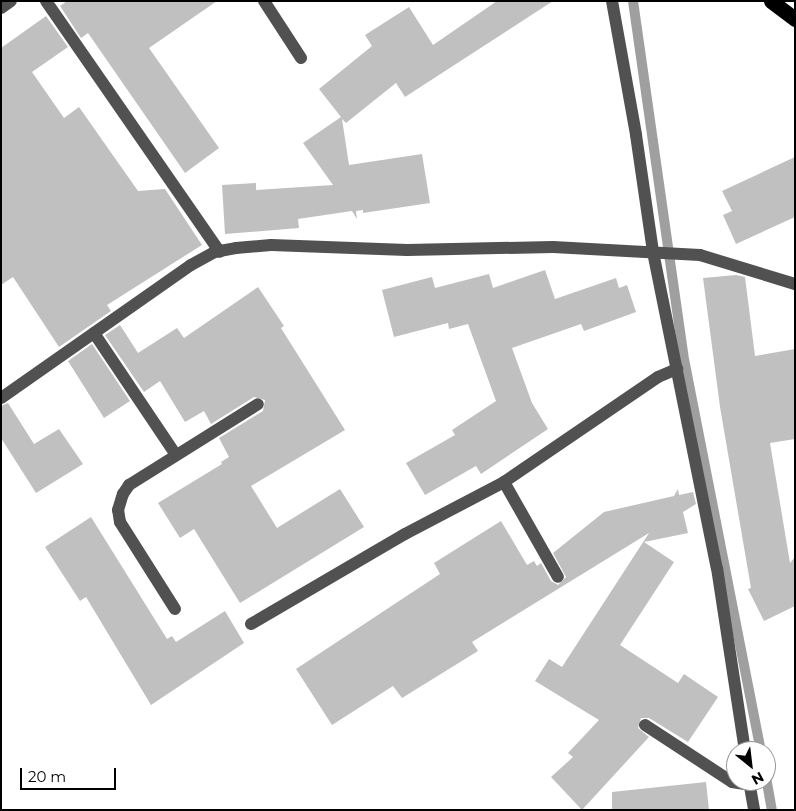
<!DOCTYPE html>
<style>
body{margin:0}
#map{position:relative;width:796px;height:811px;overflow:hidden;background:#fff;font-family:Montserrat,sans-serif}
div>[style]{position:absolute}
.stream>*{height:10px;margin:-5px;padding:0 5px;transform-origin:5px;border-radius:5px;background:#9f9f9f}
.building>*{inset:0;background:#c0c0c0}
.minor>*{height:12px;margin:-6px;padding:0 6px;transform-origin:6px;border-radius:6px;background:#515151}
.highway>*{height:15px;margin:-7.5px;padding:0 7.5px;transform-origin:7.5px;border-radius:7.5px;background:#000}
span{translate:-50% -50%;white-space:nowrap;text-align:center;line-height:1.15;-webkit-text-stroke:4.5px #fff;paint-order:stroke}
.frame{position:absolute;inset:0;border:2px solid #000;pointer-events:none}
.north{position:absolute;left:726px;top:741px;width:50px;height:50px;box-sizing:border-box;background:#fff;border:1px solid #999;border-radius:50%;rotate:151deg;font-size:14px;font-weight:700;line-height:20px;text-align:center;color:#000}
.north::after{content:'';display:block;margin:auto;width:18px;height:22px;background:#000;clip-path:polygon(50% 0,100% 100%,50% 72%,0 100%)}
.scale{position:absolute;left:20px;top:768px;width:96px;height:22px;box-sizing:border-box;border:2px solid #000;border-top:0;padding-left:6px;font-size:15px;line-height:18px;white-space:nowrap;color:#000;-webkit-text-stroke:4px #fff;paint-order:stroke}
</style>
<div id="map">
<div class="stream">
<i style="left:633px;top:1px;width:357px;rotate:81.9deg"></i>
<i style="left:683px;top:354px;width:405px;rotate:78.9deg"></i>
<i style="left:766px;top:777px;width:34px;rotate:80deg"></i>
</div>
<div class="building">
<i style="clip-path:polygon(67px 1px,217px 1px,149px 48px,219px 148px,185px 173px,88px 33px,81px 38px,60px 6px)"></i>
<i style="clip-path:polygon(497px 1px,553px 1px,405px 97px,396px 83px,346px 123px,342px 119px,349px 165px,422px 154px,430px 203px,363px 213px,363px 210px,356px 211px,357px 219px,352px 211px,298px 219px,299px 228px,225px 234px,222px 185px,256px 183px,256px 190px,333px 185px,303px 143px,341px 117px,319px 89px,372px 46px,365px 35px,409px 7px,433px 45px)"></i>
<i style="clip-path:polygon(46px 16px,68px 47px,32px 72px,64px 118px,79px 107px,138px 191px,165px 189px,202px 245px,107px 305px,111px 311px,59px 347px,13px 277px,1px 285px,1px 48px)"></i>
<i style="clip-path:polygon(795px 157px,795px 217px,736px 244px,723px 215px,732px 211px,722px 191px)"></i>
<i style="clip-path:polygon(545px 270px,555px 299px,616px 278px,619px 288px,627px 285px,636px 312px,584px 331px,581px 324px,512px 348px,532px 403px,548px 429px,481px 474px,476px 466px,425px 495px,406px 463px,455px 435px,452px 430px,496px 401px,468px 324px,449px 329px,448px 323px,394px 337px,382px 290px,432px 277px,435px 288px,489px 274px,493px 288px)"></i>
<i style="clip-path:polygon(736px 275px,745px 277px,755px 356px,795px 349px,795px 439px,770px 443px,790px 563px,795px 557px,795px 606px,764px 621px,748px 589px,751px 588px,720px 407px,703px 278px)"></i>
<i style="clip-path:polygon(258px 287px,284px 326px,281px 328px,345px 430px,251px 486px,277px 528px,340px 489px,364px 527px,240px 603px,194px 529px,180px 538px,158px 503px,222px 464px,221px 462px,229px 457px,219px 438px,263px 411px,265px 400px,254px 397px,211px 424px,204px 411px,185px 422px,160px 381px,144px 392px,105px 335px,120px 325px,138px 353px,177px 328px,184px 338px)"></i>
<i style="clip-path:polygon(92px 344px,130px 401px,104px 418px,68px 361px)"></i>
<i style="clip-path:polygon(8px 403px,34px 444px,59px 429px,83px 464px,36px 493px,1px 438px,1px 406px)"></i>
<i style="clip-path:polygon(678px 489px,679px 495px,693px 492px,696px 504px,683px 512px,688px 533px,644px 542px,674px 562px,620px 645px,678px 683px,684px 674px,718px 697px,688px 742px,649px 718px,641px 718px,638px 728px,649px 737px,582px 810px,551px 777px,573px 757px,568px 753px,599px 720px,535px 681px,549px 659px,562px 667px,649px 533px,472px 642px,478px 651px,402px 698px,393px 686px,332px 725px,296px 669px,440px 574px,434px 563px,501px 521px,527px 565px,534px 561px,537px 566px,541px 563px,551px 581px,558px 585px,566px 577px,553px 553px,604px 512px,674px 496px)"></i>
<i style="clip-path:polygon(91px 517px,167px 639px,172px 636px,176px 642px,225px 611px,244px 643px,151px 705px,86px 597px,80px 601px,45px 547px)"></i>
<i style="clip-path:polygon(706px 782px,709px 810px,612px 810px,612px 792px)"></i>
</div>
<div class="minor">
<i style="left:46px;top:1px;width:305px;rotate:55.3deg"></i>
<i style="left:264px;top:1px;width:68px;rotate:57deg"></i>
<i style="left:612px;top:1px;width:136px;rotate:79.8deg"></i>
<i style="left:636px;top:135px;width:118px;rotate:81.7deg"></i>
<i style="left:653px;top:252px;width:322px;rotate:78.6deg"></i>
<i style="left:717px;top:568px;width:185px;rotate:81.3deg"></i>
<i style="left:1px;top:8px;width:12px;rotate:-35deg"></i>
<i style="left:94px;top:333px;width:147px;rotate:56.1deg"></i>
<i style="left:1px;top:398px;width:232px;rotate:-35deg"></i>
<i style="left:191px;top:265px;width:26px;rotate:-29deg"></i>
<i style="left:214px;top:252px;width:22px;rotate:-10deg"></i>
<i style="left:236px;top:248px;width:35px;rotate:-5deg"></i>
<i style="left:271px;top:245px;width:136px;rotate:2.1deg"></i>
<i style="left:407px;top:250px;width:146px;rotate:-1.2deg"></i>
<i style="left:553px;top:247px;width:147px;rotate:3.1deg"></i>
<i style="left:700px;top:255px;width:99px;rotate:17deg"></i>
<i style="left:504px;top:482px;width:109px;rotate:60.4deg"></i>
<i style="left:175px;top:609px;width:103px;rotate:-122.3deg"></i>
<i style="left:120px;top:522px;width:12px;rotate:-99deg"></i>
<i style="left:118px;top:510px;width:17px;rotate:-73deg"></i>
<i style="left:123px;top:494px;width:11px;rotate:-56deg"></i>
<i style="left:129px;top:485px;width:152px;rotate:-32.1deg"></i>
<i style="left:251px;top:624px;width:178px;rotate:-30.3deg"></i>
<i style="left:405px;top:534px;width:112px;rotate:-27.7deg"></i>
<i style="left:504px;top:482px;width:186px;rotate:-34.3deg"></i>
<i style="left:658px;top:377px;width:21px;rotate:-23deg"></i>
<i style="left:645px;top:725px;width:104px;rotate:33.2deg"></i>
<i style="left:732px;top:782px;width:18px;rotate:9deg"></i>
<i style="left:749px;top:781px;width:29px;rotate:80deg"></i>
</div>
<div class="highway">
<i style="left:771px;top:1px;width:30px;rotate:37deg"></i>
</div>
<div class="frame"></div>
<div class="north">N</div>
<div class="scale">20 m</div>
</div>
